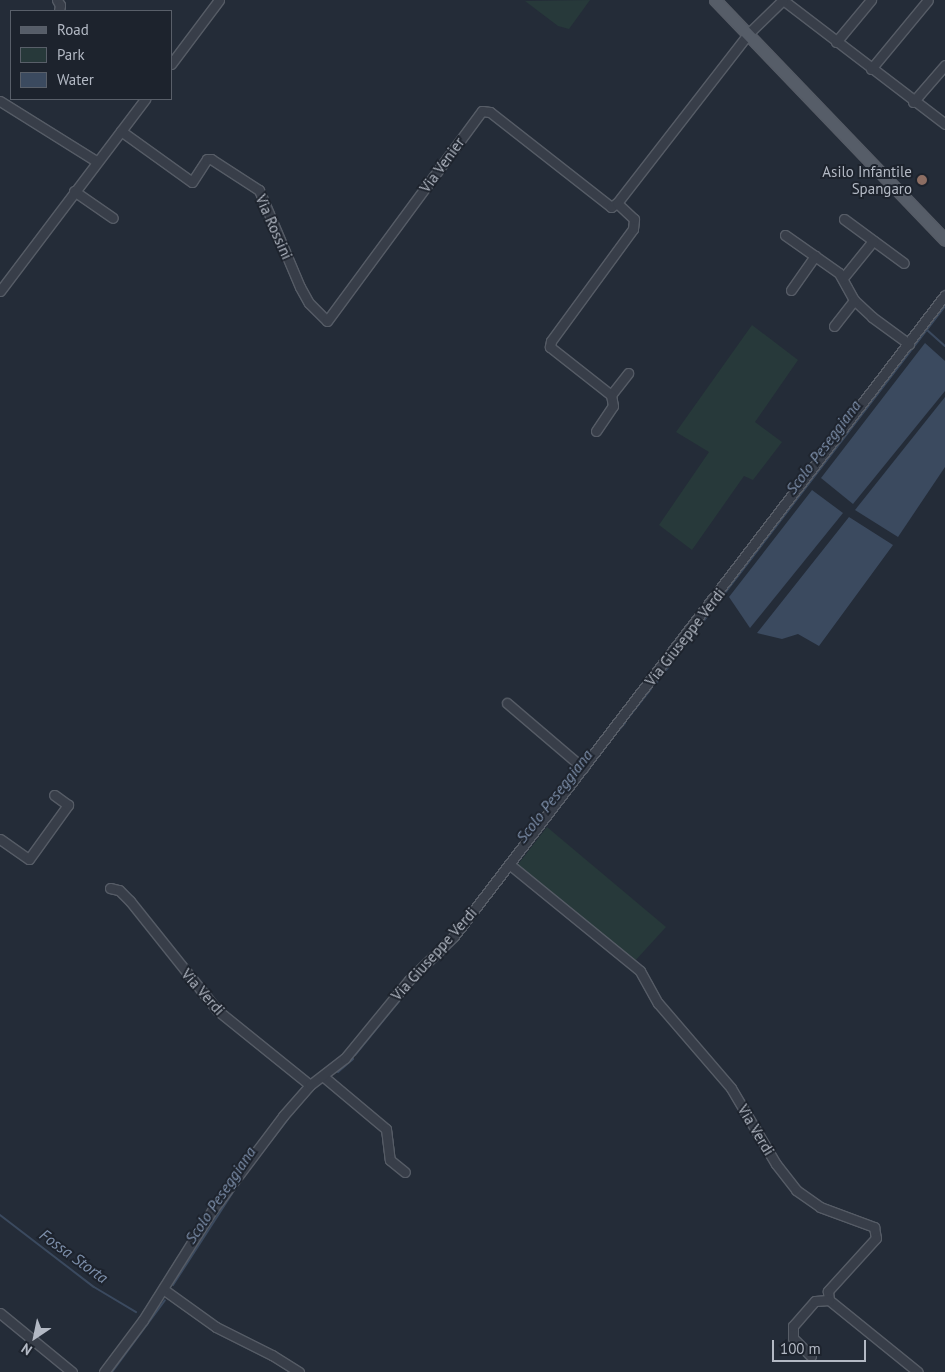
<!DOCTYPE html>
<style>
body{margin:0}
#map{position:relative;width:945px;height:1372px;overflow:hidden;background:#242c38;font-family:"PT Sans",sans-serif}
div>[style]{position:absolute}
.green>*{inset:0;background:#27393a}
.water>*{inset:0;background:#3b4a5f}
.stream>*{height:2px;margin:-1px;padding:0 1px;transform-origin:1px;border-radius:1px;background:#3b4a5f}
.roads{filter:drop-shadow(1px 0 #565c66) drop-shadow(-1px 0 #565c66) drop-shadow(0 1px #565c66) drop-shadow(0 -1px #565c66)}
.minor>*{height:9px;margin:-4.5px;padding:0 4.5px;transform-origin:4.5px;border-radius:4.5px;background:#383e49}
.major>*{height:11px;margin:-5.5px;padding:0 5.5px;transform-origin:5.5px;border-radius:5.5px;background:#565d68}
.dots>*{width:14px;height:14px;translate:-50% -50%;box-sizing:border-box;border:2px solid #1d232d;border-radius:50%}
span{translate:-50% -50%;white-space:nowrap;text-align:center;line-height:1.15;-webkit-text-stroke:4px #1d232d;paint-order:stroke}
.street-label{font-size:15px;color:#b3b9c4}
.poi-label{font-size:15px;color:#b3b9c4}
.right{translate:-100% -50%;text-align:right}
.water-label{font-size:16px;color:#7d8faa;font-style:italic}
.legend{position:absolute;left:10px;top:10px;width:162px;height:90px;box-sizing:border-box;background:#1d232d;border:1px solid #595f69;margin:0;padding:6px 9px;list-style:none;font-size:15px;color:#b3b9c4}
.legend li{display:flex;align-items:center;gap:10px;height:25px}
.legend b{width:25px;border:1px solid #595f69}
.north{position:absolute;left:10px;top:1312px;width:50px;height:50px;-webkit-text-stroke:4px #1d232d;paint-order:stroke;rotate:214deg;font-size:14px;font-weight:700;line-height:20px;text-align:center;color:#b3b9c4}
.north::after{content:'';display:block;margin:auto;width:18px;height:22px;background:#b3b9c4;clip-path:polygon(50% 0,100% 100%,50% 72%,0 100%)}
.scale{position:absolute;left:772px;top:1340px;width:94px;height:22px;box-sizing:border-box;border:2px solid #b3b9c4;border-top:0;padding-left:6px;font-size:15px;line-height:18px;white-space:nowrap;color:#b3b9c4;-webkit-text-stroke:4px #1d232d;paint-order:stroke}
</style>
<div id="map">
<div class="green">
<i style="clip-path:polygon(590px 0,569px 29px,558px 26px,525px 1px)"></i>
<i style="clip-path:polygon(752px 325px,798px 360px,755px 422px,782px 442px,753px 480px,744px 476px,692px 550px,659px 525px,709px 452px,676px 432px)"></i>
<i style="clip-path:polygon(547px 827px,666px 927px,634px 962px,516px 867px)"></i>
</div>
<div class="water">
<i style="clip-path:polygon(925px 343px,945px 361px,945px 391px,853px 504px,821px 478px)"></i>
<i style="clip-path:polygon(945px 397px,945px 467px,898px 537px,855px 510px)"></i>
<i style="clip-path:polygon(812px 490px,843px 513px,750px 628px,729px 597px)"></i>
<i style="clip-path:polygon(849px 517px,893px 545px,819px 646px,798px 634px,782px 639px,757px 633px)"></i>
</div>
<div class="stream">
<i style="left:927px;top:330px;width:24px;rotate:42deg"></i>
<i style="left:718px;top:602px;width:373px;rotate:-52.5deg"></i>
<i style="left:681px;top:650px;width:46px;rotate:-52.1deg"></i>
<i style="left:655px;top:685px;width:36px;rotate:-53deg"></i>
<i style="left:629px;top:717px;width:36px;rotate:-52deg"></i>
<i style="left:617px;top:732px;width:12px;rotate:-48deg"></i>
<i style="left:515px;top:865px;width:158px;rotate:-52.5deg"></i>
<i style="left:503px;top:880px;width:12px;rotate:-55deg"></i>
<i style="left:465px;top:929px;width:12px;rotate:-55deg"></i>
<i style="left:414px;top:982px;width:66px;rotate:-45deg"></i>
<i style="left:404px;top:994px;width:9px;rotate:-49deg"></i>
<i style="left:355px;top:1055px;width:71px;rotate:-50.7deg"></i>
<i style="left:338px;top:1072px;width:20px;rotate:-41deg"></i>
<i style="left:0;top:1215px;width:118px;rotate:37.5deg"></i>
<i style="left:94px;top:1287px;width:49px;rotate:30.8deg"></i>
<i style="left:173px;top:1285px;width:131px;rotate:-57.2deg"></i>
<i style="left:244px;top:1175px;width:71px;rotate:-51.8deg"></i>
<i style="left:112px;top:1372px;width:89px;rotate:-53.6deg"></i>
</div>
<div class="roads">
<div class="minor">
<i style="left:57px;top:0;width:6px;rotate:59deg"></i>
<i style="left:60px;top:5px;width:6px;rotate:99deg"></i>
<i style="left:783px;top:0;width:204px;rotate:37.4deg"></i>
<i style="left:752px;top:30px;width:43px;rotate:-44.1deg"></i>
<i style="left:836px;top:42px;width:55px;rotate:-50.2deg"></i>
<i style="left:171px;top:64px;width:80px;rotate:-53.1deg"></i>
<i style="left:871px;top:69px;width:89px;rotate:-50.4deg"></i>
<i style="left:0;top:101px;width:113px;rotate:32deg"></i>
<i style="left:913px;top:102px;width:49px;rotate:-49.1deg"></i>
<i style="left:121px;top:131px;width:87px;rotate:35.7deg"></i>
<i style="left:192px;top:182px;width:27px;rotate:-57deg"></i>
<i style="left:207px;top:159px;width:4px"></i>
<i style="left:211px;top:159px;width:57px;rotate:32.9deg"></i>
<i style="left:259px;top:190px;width:105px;rotate:67.1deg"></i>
<i style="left:300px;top:287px;width:18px;rotate:61deg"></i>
<i style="left:309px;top:303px;width:25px;rotate:45deg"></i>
<i style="left:327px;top:321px;width:261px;rotate:-53.6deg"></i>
<i style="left:482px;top:111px;width:8px;rotate:7deg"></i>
<i style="left:490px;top:112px;width:154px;rotate:38.1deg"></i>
<i style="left:611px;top:207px;width:7px;rotate:-34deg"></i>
<i style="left:617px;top:203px;width:214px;rotate:-52.2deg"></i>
<i style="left:74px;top:191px;width:47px;rotate:34.7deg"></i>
<i style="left:844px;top:219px;width:74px;rotate:36.3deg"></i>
<i style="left:785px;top:235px;width:66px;rotate:35.1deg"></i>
<i style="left:839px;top:273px;width:31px;rotate:61deg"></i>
<i style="left:854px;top:300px;width:25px;rotate:43deg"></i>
<i style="left:872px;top:317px;width:46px;rotate:36.1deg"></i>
<i style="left:843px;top:278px;width:48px;rotate:-51deg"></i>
<i style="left:791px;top:290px;width:42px;rotate:-54.8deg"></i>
<i style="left:0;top:291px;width:241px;rotate:-52.9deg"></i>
<i style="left:834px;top:326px;width:33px;rotate:-52deg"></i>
<i style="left:611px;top:395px;width:28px;rotate:-52deg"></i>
<i style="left:596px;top:431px;width:30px;rotate:-56deg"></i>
<i style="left:613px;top:406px;width:11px;rotate:-100deg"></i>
<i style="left:611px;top:395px;width:78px;rotate:-141.8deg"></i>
<i style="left:550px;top:347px;width:6px;rotate:-81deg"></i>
<i style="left:551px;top:341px;width:139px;rotate:-53.8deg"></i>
<i style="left:633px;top:229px;width:10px;rotate:-84deg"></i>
<i style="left:634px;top:219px;width:23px;rotate:-137deg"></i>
<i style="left:507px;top:703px;width:100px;rotate:40.5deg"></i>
<i style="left:0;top:839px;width:35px;rotate:35deg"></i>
<i style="left:29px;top:859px;width:67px;rotate:-54.2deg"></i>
<i style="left:68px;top:805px;width:17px;rotate:-144deg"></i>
<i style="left:509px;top:864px;width:169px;rotate:39.2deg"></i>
<i style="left:640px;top:971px;width:37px;rotate:61deg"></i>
<i style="left:658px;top:1003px;width:112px;rotate:49.3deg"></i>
<i style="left:731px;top:1088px;width:88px;rotate:59.4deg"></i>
<i style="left:776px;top:1164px;width:33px;rotate:52deg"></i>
<i style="left:796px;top:1190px;width:29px;rotate:35deg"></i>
<i style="left:820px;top:1207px;width:58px;rotate:20.3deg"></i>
<i style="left:874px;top:1227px;width:11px;rotate:80deg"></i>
<i style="left:876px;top:1238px;width:72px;rotate:132.2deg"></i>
<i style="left:828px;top:1291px;width:9px;rotate:84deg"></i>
<i style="left:829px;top:1300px;width:114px;rotate:39deg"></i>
<i style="left:110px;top:888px;width:9px;rotate:13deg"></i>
<i style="left:119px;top:890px;width:16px;rotate:45deg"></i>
<i style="left:130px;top:901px;width:139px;rotate:51.4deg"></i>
<i style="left:217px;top:1010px;width:119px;rotate:38.9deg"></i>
<i style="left:324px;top:1077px;width:81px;rotate:40deg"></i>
<i style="left:386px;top:1129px;width:31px;rotate:83deg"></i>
<i style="left:390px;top:1160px;width:19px;rotate:39deg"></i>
<i style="left:163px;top:1289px;width:65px;rotate:35.6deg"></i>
<i style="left:216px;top:1327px;width:63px;rotate:26.6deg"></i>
<i style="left:272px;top:1355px;width:32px;rotate:32deg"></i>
<i style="left:0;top:1313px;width:93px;rotate:39.3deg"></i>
<i style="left:811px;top:1356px;width:25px;rotate:-135deg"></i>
<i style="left:793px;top:1338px;width:12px;rotate:-90deg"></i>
<i style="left:793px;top:1326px;width:33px;rotate:-49deg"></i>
<i style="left:815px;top:1301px;width:14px;rotate:-4deg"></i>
<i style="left:104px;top:1372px;width:65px;rotate:-53.1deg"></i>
<i style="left:143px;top:1320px;width:131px;rotate:-57.8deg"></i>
<i style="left:213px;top:1209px;width:116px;rotate:-53deg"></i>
<i style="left:283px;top:1116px;width:41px;rotate:-48.9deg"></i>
<i style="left:310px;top:1085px;width:44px;rotate:-37.6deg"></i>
<i style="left:345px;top:1058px;width:101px;rotate:-50.6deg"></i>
<i style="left:409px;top:980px;width:63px;rotate:-44.4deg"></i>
<i style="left:454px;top:936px;width:807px;rotate:-52.55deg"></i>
</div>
<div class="major">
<i style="left:715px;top:0;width:332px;rotate:46.2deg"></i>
</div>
</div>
<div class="dots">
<i style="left:922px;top:180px;background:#8d6e63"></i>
</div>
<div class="street-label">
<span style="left:442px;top:165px;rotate:-54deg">Via Venier</span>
<span style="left:274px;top:227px;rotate:66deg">Via Rossini</span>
<span style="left:685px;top:637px;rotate:-52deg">Via Giuseppe Verdi</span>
<span style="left:434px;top:954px;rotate:-48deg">Via Giuseppe Verdi</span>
<span style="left:203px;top:992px;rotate:48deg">Via Verdi</span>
<span style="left:756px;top:1130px;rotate:59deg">Via Verdi</span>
</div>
<div class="poi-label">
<span class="right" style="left:912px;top:180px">Asilo Infantile<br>Spangaro</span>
</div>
<div class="water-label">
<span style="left:823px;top:447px;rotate:-53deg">Scolo Peseggiana</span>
<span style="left:554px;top:796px;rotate:-52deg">Scolo Peseggiana</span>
<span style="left:220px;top:1195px;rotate:-56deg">Scolo Peseggiana</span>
<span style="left:74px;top:1256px;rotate:36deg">Fossa Storta</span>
</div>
<ul class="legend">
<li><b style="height:6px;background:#565d68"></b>Road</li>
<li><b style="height:14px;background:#27393a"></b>Park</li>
<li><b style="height:14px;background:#3b4a5f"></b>Water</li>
</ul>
<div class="north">N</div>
<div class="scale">100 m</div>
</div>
